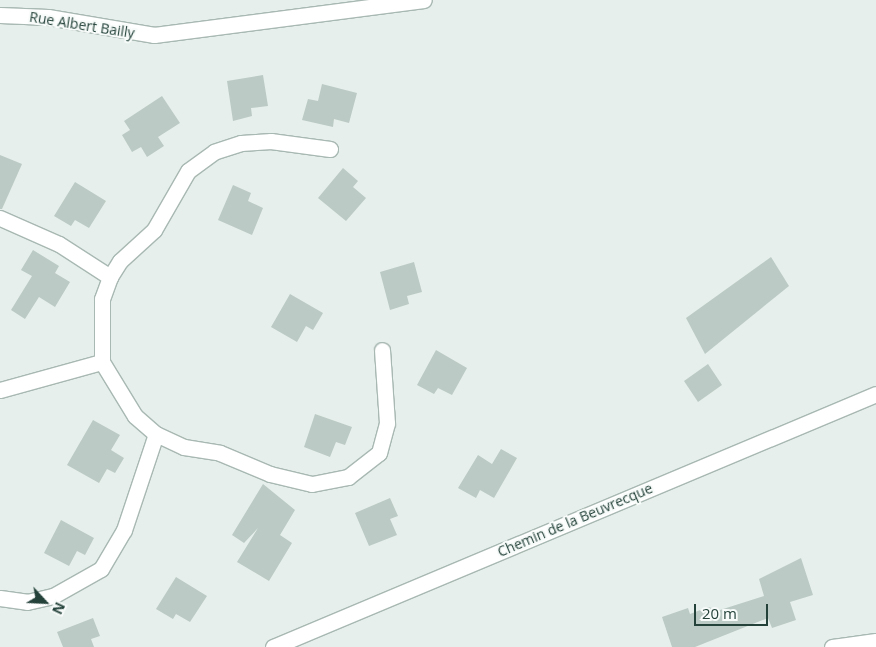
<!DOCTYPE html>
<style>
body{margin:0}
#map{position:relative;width:876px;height:647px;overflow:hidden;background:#e6efeb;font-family:"Open Sans",sans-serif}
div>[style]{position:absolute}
.building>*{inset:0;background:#bbcac4}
.roads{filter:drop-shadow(1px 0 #a8b8b2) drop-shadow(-1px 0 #a8b8b2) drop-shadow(0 1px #a8b8b2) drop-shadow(0 -1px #a8b8b2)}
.minor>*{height:15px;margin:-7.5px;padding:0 7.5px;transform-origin:7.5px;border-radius:7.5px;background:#fff}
span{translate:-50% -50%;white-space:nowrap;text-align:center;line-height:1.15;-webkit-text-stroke:4px #f7fbf9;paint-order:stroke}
.street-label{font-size:14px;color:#24423a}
.north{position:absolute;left:20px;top:577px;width:50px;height:50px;-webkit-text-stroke:4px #f7fbf9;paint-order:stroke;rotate:115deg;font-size:14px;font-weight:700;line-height:20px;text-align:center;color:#24423a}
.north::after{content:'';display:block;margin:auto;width:18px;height:22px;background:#24423a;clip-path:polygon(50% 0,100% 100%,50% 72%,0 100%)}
.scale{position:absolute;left:694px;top:604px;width:74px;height:22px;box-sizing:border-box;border:2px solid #24423a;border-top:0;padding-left:6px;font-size:15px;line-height:18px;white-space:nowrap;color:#24423a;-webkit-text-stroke:4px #f7fbf9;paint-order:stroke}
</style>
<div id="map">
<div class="building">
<i style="clip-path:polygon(263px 75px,268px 106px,251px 108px,252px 116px,233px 121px,227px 81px)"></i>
<i style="clip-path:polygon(322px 84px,357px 93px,349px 123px,334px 119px,333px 127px,302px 120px,308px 99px,318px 101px)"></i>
<i style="clip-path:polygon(162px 96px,180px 123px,158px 137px,164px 146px,147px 157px,141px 147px,132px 152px,122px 135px,130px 130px,124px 121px)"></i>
<i style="clip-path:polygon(0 155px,22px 164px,2px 209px,0 209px)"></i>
<i style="clip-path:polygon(343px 168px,358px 181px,353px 187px,366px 198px,346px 221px,318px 198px)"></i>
<i style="clip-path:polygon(75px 182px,106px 201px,89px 228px,75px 220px,71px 226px,54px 216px)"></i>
<i style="clip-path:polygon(233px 185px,251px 193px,248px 201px,263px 208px,252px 235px,218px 220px)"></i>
<i style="clip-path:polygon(33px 250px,59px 266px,55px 273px,70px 282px,55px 307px,39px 297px,25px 319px,11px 310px,32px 276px,21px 270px)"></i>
<i style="clip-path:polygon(771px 257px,789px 286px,705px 354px,686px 318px)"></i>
<i style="clip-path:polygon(414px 262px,422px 292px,407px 296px,409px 304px,390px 310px,380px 272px)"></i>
<i style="clip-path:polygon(290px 294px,323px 313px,313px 330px,306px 326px,297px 342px,271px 327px)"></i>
<i style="clip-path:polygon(436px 350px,467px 368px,452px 395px,438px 388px,434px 394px,417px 385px)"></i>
<i style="clip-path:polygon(708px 364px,722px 385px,698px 402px,684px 381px)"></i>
<i style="clip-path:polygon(315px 414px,352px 427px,345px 445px,336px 442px,330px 457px,304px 447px)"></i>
<i style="clip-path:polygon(93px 420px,120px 435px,111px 450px,124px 458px,115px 473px,107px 469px,99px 483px,67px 465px)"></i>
<i style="clip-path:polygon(501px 449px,517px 458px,494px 498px,480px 490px,476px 498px,458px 488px,478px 455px,492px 464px)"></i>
<i style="clip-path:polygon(263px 484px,295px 510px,280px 535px,292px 543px,269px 581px,237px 562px,258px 528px,244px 543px,232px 535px)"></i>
<i style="clip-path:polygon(390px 498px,398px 516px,390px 519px,397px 535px,369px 546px,355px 513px)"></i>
<i style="clip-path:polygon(61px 520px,94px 538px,85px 555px,77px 551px,69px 566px,44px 553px)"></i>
<i style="clip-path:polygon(801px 558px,813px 595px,790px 602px,796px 620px,772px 628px,768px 618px,695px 647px,672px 647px,662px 617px,688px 608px,690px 614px,708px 607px,720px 610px,764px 596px,759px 579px)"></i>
<i style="clip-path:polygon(176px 577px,207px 596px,190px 622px,176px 614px,173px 619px,156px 609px)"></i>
<i style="clip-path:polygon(93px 618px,100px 636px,91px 639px,94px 647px,63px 647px,57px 632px)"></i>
</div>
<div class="roads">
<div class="minor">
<i style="left:0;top:15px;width:48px;rotate:2.4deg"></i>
<i style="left:48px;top:17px;width:108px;rotate:9.6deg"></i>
<i style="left:154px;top:35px;width:272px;rotate:-7.4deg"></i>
<i style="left:330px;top:149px;width:60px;rotate:-172.3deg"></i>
<i style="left:271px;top:141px;width:30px;rotate:176deg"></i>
<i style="left:241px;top:143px;width:28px;rotate:162deg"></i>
<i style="left:214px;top:152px;width:32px;rotate:144deg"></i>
<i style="left:188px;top:171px;width:68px;rotate:120deg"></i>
<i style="left:154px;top:230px;width:46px;rotate:137.6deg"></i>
<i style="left:120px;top:261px;width:19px;rotate:122deg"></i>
<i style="left:110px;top:277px;width:23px;rotate:110deg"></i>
<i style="left:102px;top:299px;width:63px;rotate:90deg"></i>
<i style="left:102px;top:362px;width:63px;rotate:58.6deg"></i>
<i style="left:135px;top:416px;width:28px;rotate:41deg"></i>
<i style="left:156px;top:434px;width:31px;rotate:25deg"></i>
<i style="left:184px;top:447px;width:36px;rotate:9deg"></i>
<i style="left:220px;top:453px;width:54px;rotate:22.8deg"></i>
<i style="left:270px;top:474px;width:43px;rotate:13.4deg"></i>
<i style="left:312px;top:484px;width:37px;rotate:-11deg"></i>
<i style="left:348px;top:477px;width:39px;rotate:-38deg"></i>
<i style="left:379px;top:453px;width:31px;rotate:-75deg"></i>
<i style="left:387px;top:423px;width:73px;rotate:-93.9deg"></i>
<i style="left:0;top:218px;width:64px;rotate:23.8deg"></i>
<i style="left:59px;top:244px;width:61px;rotate:32.9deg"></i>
<i style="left:0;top:390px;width:106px;rotate:-15.4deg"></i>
<i style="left:0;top:598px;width:27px;rotate:8deg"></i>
<i style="left:27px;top:602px;width:27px;rotate:-13deg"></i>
<i style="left:53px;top:596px;width:55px;rotate:-29.4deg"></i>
<i style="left:101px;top:569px;width:45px;rotate:-59.5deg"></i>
<i style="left:124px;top:530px;width:101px;rotate:-71.6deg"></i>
<i style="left:273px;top:647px;width:654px;rotate:-22.76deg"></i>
<i style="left:832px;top:647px;width:44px;rotate:-7.8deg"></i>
</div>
</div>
<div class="street-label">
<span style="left:82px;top:25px;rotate:9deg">Rue Albert Bailly</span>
<span style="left:575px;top:520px;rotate:-23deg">Chemin de la Beuvrecque</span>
</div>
<div class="north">N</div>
<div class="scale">20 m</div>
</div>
